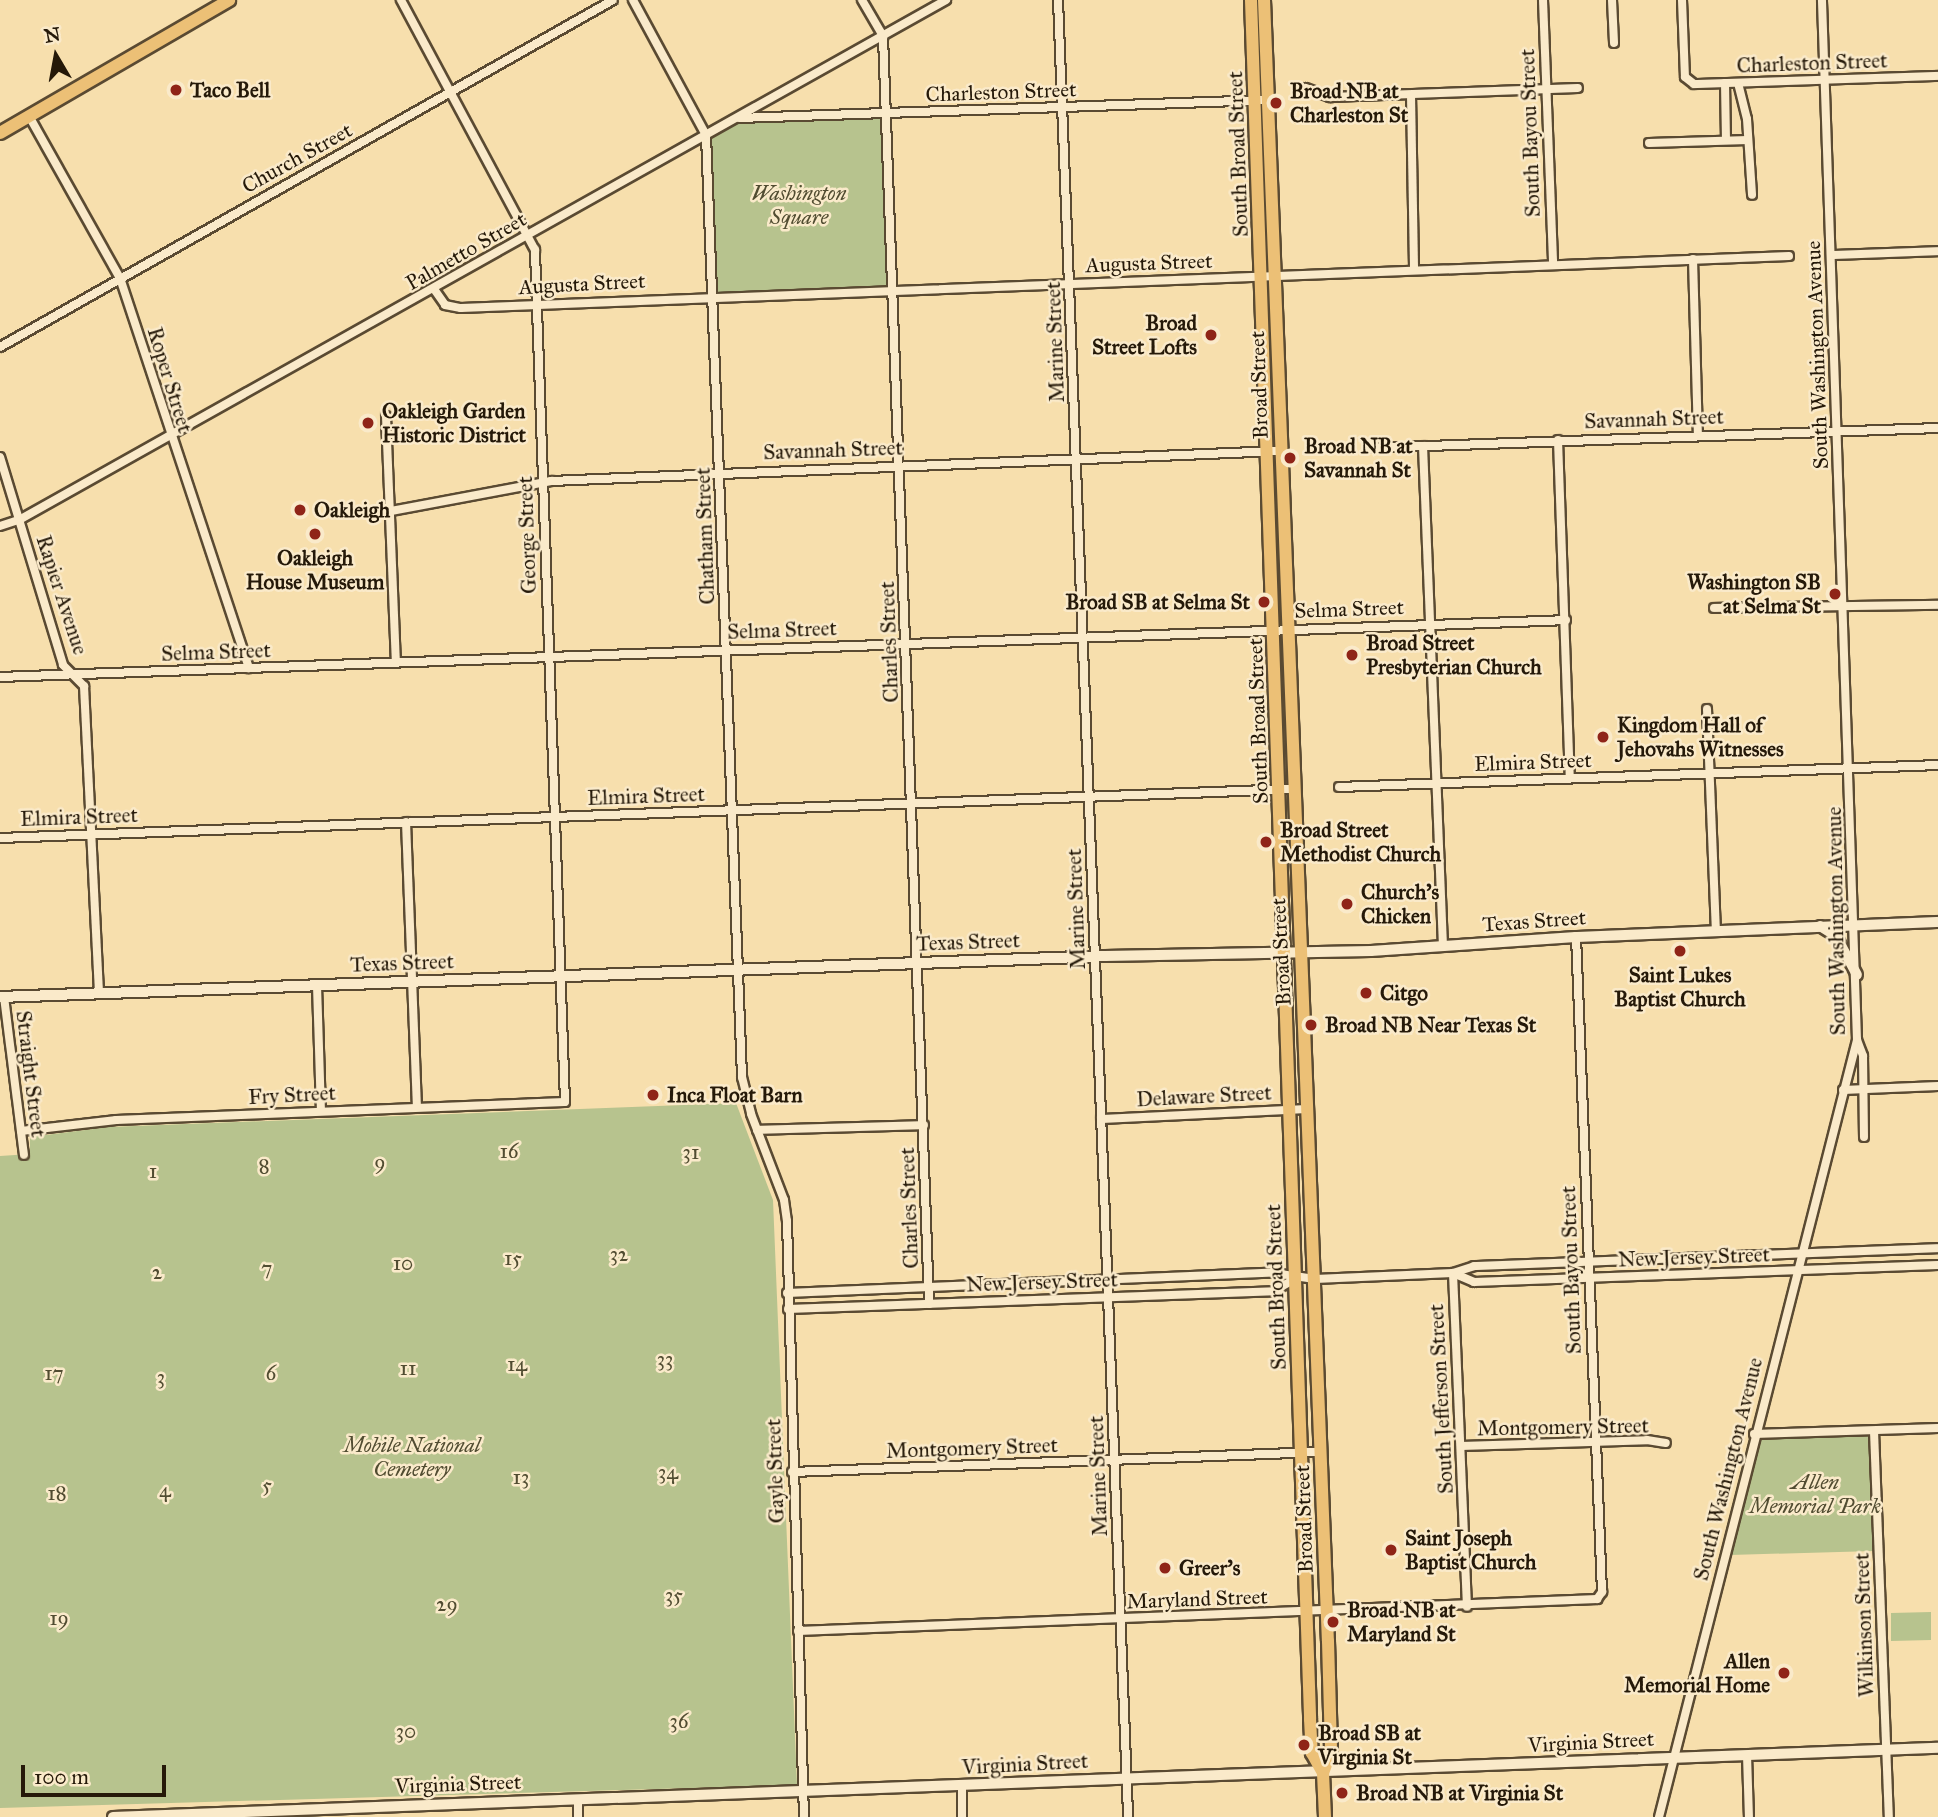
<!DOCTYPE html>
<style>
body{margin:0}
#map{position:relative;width:1938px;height:1817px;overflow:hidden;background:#f7dfad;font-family:"IM FELL Great Primer",serif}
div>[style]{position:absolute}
.green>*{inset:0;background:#b7c38e}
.roads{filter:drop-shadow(2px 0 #5a4a32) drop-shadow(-2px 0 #5a4a32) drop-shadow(0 2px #5a4a32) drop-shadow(0 -2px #5a4a32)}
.minor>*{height:8px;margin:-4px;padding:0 4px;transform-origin:4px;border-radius:4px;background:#faeaca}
.tertiary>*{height:10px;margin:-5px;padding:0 5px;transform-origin:5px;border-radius:5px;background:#faeaca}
.primary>*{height:12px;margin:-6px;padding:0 6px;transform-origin:6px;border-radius:6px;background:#ecc076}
.dots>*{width:19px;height:19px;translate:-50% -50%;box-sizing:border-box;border:4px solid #faeaca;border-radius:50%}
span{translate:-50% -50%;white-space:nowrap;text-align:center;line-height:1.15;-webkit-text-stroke:5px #faeaca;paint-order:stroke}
.street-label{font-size:21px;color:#251909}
.poi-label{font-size:21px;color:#251909;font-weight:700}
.left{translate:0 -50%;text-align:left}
.right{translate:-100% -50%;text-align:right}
.park-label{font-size:21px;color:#514c31;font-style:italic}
.north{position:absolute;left:21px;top:21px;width:70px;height:70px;-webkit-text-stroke:5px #faeaca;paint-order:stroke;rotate:350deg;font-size:19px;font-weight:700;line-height:28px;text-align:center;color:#251909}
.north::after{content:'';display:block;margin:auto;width:24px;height:32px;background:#251909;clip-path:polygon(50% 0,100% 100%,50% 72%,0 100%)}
.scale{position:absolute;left:21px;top:1765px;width:145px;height:32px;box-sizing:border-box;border:4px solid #251909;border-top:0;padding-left:9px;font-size:21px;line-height:24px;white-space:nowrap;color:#251909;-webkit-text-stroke:5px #faeaca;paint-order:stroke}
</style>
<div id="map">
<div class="green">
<i style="clip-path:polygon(885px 114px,891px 289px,714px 296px,706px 135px,736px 118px)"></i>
<i style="clip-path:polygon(736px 1103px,773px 1200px,797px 1785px,0 1808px,0 1156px,30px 1154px,30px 1137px,109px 1127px)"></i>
<i style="clip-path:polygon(1869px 1435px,1874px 1551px,1730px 1555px,1758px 1439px)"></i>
<i style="clip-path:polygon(1931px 1612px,1931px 1640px,1891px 1641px,1891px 1613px)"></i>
</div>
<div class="roads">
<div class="minor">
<i style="left:633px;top:0;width:153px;rotate:61.6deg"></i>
<i style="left:706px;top:135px;width:943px;rotate:87.81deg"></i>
<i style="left:742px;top:1077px;width:38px;rotate:76deg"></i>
<i style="left:751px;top:1114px;width:92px;rotate:69deg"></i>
<i style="left:784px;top:1200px;width:21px;rotate:82deg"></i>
<i style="left:787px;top:1221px;width:596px;rotate:88.37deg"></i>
<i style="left:862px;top:0;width:42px;rotate:59.7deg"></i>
<i style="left:883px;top:36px;width:1269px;rotate:87.92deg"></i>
<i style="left:1058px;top:0;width:1818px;rotate:87.79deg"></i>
<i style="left:1543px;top:0;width:264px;rotate:87.8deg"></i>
<i style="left:1612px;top:0;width:43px;rotate:87.3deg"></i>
<i style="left:1682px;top:0;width:77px;rotate:87.8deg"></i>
<i style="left:1685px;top:77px;width:11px;rotate:38deg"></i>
<i style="left:1694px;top:84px;width:244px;rotate:-1.9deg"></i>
<i style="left:1725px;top:83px;width:57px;rotate:89deg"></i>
<i style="left:1738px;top:83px;width:37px;rotate:76deg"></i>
<i style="left:1747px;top:119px;width:76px;rotate:86.2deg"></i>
<i style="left:1306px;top:88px;width:26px;rotate:21deg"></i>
<i style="left:1330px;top:97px;width:248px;rotate:-2.1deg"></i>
<i style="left:1411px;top:95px;width:175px;rotate:89deg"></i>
<i style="left:29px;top:116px;width:186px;rotate:60.7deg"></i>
<i style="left:120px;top:278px;width:411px;rotate:71.7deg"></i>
<i style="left:739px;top:118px;width:529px;rotate:-1.95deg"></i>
<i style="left:1649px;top:143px;width:99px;rotate:-1.7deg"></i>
<i style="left:1831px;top:255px;width:107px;rotate:-2.1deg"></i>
<i style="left:1693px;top:259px;width:176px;rotate:88.4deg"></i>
<i style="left:434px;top:289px;width:19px;rotate:55deg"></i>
<i style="left:445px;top:305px;width:16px;rotate:11deg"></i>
<i style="left:461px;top:308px;width:1329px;rotate:-2.24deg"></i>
<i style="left:0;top:347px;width:704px;rotate:-29.51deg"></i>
<i style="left:386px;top:416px;width:247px;rotate:87.7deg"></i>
<i style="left:1558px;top:440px;width:338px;rotate:88deg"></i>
<i style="left:1423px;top:446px;width:501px;rotate:87.71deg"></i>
<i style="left:1371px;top:448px;width:567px;rotate:-2.02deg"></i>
<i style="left:0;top:457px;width:217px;rotate:73.1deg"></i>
<i style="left:63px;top:665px;width:30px;rotate:45deg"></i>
<i style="left:84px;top:686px;width:307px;rotate:87.2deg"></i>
<i style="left:391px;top:511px;width:163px;rotate:-10.6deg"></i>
<i style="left:551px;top:481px;width:730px;rotate:-2.36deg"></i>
<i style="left:0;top:526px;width:20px;rotate:-18deg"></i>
<i style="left:19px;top:520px;width:1063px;rotate:-29.29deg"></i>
<i style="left:1714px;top:608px;width:224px;rotate:-0.8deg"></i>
<i style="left:0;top:677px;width:1567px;rotate:-2.08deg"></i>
<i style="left:1707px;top:709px;width:221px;rotate:87.7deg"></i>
<i style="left:1339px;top:787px;width:599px;rotate:-2.1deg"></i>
<i style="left:406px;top:822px;width:285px;rotate:87.8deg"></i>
<i style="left:0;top:838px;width:1294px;rotate:-2.17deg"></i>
<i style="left:317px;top:985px;width:126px;rotate:88.2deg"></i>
<i style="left:4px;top:997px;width:159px;rotate:82.8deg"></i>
<i style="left:1857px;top:1040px;width:17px;rotate:69deg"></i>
<i style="left:1863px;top:1056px;width:81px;rotate:89.3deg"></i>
<i style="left:1843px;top:1090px;width:95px;rotate:-2.4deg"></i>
<i style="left:1101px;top:1119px;width:207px;rotate:-2.8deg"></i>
<i style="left:757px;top:1130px;width:167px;rotate:-1.7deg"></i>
<i style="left:21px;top:1131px;width:96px;rotate:-6.6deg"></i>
<i style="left:116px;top:1120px;width:449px;rotate:-2.3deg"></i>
<i style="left:565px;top:1102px;width:853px;rotate:-92.02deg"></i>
<i style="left:535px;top:250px;width:284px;rotate:-118.2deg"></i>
<i style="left:1453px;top:1273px;width:23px;rotate:23deg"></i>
<i style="left:1474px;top:1282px;width:464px;rotate:-2.1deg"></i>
<i style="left:1453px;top:1273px;width:334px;rotate:87.6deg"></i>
<i style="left:787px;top:1293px;width:487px;rotate:-2.4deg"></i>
<i style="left:1274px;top:1273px;width:41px;rotate:8.3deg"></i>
<i style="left:1315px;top:1279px;width:138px;rotate:-2.5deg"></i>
<i style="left:1453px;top:1273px;width:22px;rotate:-18deg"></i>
<i style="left:1474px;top:1266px;width:464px;rotate:-2.2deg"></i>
<i style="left:788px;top:1309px;width:486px;rotate:-2.1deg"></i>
<i style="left:1274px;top:1291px;width:24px;rotate:-30deg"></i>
<i style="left:1874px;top:1431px;width:386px;rotate:87.8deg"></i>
<i style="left:1754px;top:1434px;width:184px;rotate:-1.9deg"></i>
<i style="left:1461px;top:1446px;width:186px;rotate:-1.8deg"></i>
<i style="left:1647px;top:1440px;width:19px;rotate:9deg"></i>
<i style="left:792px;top:1472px;width:529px;rotate:-2.17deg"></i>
<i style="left:798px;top:1631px;width:800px;rotate:-2.29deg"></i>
<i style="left:1597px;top:1599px;width:9px;rotate:-54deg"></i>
<i style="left:1602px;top:1592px;width:656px;rotate:-92.27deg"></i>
<i style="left:1747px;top:1755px;width:62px;rotate:88.2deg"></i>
<i style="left:962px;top:1786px;width:31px;rotate:90deg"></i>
<i style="left:578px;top:1799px;width:18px;rotate:90deg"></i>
<i style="left:1659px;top:1817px;width:802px;rotate:-75.7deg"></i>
<i style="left:1857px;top:1040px;width:1041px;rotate:-91.93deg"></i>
</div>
<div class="tertiary">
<i style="left:1820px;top:926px;width:19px;rotate:32deg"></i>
<i style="left:1836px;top:936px;width:44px;rotate:61.7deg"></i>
<i style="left:0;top:997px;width:1106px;rotate:-2.12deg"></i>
<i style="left:1105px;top:956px;width:266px;rotate:-1.1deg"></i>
<i style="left:1371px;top:951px;width:205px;rotate:-3.9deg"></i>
<i style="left:1576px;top:937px;width:362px;rotate:-2.4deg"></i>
<i style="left:113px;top:1817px;width:1826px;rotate:-2.17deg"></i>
</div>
<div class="primary">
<i style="left:1251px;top:0;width:1720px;rotate:88.03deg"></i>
<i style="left:1310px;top:1719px;width:34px;rotate:87deg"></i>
<i style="left:1312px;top:1753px;width:23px;rotate:61deg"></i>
<i style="left:1264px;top:0;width:1642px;rotate:87.77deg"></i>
<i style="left:1328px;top:1641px;width:110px;rotate:88.4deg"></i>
<i style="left:1331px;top:1751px;width:23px;rotate:110deg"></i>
<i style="left:1323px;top:1773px;width:44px;rotate:87.4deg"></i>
<i style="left:0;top:133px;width:265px;rotate:-30.1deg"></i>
</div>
</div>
<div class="dots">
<i style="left:176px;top:90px;background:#8f2418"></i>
<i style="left:1276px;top:103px;background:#8f2418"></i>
<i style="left:1211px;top:335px;background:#8f2418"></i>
<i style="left:368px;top:423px;background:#8f2418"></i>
<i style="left:1290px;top:458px;background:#8f2418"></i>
<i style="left:300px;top:510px;background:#8f2418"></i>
<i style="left:315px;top:534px;background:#8f2418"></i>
<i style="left:1835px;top:594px;background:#8f2418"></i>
<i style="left:1264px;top:602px;background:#8f2418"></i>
<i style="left:1352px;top:655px;background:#8f2418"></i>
<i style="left:1603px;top:737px;background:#8f2418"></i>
<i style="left:1266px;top:842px;background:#8f2418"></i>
<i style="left:1347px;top:904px;background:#8f2418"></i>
<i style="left:1680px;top:951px;background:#8f2418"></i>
<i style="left:1366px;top:993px;background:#8f2418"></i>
<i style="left:1311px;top:1025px;background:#8f2418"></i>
<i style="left:653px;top:1095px;background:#8f2418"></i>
<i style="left:1391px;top:1550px;background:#8f2418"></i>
<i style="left:1165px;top:1568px;background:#8f2418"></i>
<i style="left:1333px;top:1622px;background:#8f2418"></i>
<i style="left:1784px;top:1673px;background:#8f2418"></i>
<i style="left:1304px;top:1745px;background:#8f2418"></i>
<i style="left:1342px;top:1793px;background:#8f2418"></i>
</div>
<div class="street-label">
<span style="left:1812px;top:63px;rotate:-2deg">Charleston Street</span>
<span style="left:1001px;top:92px;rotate:-2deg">Charleston Street</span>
<span style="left:1530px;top:133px;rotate:-92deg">South Bayou Street</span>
<span style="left:1238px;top:154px;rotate:-92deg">South Broad Street</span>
<span style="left:297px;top:158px;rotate:-29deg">Church Street</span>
<span style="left:466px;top:251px;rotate:-30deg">Palmetto Street</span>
<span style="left:1149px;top:263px;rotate:-2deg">Augusta Street</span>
<span style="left:582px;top:284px;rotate:-3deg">Augusta Street</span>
<span style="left:1055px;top:342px;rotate:-92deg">Marine Street</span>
<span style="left:1817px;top:355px;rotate:-92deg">South Washington Avenue</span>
<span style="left:170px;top:380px;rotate:73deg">Roper Street</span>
<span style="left:1259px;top:385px;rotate:-92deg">Broad Street</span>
<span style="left:1654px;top:419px;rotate:-2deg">Savannah Street</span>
<span style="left:833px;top:450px;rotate:-2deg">Savannah Street</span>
<span style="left:527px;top:535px;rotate:-92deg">George Street</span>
<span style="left:705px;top:536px;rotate:-92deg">Chatham Street</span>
<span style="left:62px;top:595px;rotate:72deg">Rapier Avenue</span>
<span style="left:1349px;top:609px;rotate:-2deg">Selma Street</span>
<span style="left:782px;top:630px;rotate:-2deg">Selma Street</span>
<span style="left:889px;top:642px;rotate:-92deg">Charles Street</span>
<span style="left:216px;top:652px;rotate:-2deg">Selma Street</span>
<span style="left:1258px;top:721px;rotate:-92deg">South Broad Street</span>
<span style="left:1533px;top:762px;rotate:-2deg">Elmira Street</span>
<span style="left:646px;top:796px;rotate:-2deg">Elmira Street</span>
<span style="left:79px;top:817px;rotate:-2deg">Elmira Street</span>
<span style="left:1076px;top:909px;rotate:-92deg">Marine Street</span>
<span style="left:1534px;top:921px;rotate:-4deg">Texas Street</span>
<span style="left:1836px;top:921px;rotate:-91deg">South Washington Avenue</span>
<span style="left:968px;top:942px;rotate:-2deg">Texas Street</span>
<span style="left:1281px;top:952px;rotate:-93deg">Broad Street</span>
<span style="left:402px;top:963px;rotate:-2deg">Texas Street</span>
<span style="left:31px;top:1074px;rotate:83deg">Straight Street</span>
<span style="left:292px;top:1095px;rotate:-3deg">Fry Street</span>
<span style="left:1204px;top:1096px;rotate:-3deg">Delaware Street</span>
<span style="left:909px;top:1208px;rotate:-92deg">Charles Street</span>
<span style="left:1694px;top:1257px;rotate:-2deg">New Jersey Street</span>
<span style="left:1571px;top:1270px;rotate:-92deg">South Bayou Street</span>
<span style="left:1042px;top:1282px;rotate:-2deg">New Jersey Street</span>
<span style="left:1276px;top:1287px;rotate:-92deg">South Broad Street</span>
<span style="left:1441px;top:1399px;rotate:-93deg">South Jefferson Street</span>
<span style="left:1563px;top:1427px;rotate:-1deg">Montgomery Street</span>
<span style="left:972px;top:1448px;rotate:-2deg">Montgomery Street</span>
<span style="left:1728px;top:1469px;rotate:-76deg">South Washington Avenue</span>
<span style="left:775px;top:1471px;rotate:-92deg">Gayle Street</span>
<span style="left:1098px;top:1476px;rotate:-92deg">Marine Street</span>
<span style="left:1304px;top:1519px;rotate:-92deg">Broad Street</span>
<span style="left:1197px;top:1599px;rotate:-2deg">Maryland Street</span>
<span style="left:1864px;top:1625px;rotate:-92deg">Wilkinson Street</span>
<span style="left:1591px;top:1742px;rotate:-3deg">Virginia Street</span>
<span style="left:1025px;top:1764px;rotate:-3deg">Virginia Street</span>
<span style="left:458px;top:1784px;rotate:-2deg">Virginia Street</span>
</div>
<div class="poi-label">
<span class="left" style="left:190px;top:90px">Taco Bell</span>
<span class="left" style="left:1290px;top:103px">Broad NB at<br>Charleston St</span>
<span class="right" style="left:1197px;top:335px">Broad<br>Street Lofts</span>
<span class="left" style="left:382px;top:423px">Oakleigh Garden<br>Historic District</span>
<span class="left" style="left:1304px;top:458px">Broad NB at<br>Savannah St</span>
<span class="left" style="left:314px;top:510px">Oakleigh</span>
<span style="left:315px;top:570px">Oakleigh<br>House Museum</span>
<span class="right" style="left:1821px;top:594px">Washington SB<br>at Selma St</span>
<span class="right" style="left:1250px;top:602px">Broad SB at Selma St</span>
<span class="left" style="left:1366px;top:655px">Broad Street<br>Presbyterian Church</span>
<span class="left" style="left:1617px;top:737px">Kingdom Hall of<br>Jehovahs Witnesses</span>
<span class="left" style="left:1280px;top:842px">Broad Street<br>Methodist Church</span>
<span class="left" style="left:1361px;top:904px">Church's<br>Chicken</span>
<span style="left:1680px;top:987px">Saint Lukes<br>Baptist Church</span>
<span class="left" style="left:1380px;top:993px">Citgo</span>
<span class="left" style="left:1325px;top:1025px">Broad NB Near Texas St</span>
<span class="left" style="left:667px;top:1095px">Inca Float Barn</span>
<span class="left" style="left:1405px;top:1550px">Saint Joseph<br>Baptist Church</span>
<span class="left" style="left:1179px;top:1568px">Greer's</span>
<span class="left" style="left:1347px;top:1622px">Broad NB at<br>Maryland St</span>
<span class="right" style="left:1770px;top:1673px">Allen<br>Memorial Home</span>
<span class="left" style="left:1318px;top:1745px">Broad SB at<br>Virginia St</span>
<span class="left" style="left:1356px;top:1793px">Broad NB at Virginia St</span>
</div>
<div class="park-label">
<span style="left:799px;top:205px">Washington<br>Square</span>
<span style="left:509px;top:1151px">16</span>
<span style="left:691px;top:1152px">31</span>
<span style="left:380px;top:1162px">9</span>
<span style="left:264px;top:1166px">8</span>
<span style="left:153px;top:1171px">1</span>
<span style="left:619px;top:1254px">32</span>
<span style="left:513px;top:1258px">15</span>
<span style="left:403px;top:1263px">10</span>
<span style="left:267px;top:1268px">7</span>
<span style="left:157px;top:1272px">2</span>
<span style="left:665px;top:1359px">33</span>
<span style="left:517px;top:1364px">14</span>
<span style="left:408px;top:1368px">11</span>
<span style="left:54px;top:1373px">17</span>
<span style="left:271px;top:1373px">6</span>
<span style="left:161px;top:1377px">3</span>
<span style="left:412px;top:1457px">Mobile National<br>Cemetery</span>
<span style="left:668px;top:1472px">34</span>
<span style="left:521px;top:1477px">13</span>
<span style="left:1815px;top:1494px">Allen<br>Memorial Park</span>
<span style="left:267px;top:1485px">5</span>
<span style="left:165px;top:1490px">4</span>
<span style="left:57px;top:1493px">18</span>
<span style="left:674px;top:1595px">35</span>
<span style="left:447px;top:1604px">29</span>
<span style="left:59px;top:1618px">19</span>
<span style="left:679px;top:1721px">36</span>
<span style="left:406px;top:1731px">30</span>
</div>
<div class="north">N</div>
<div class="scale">100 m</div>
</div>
